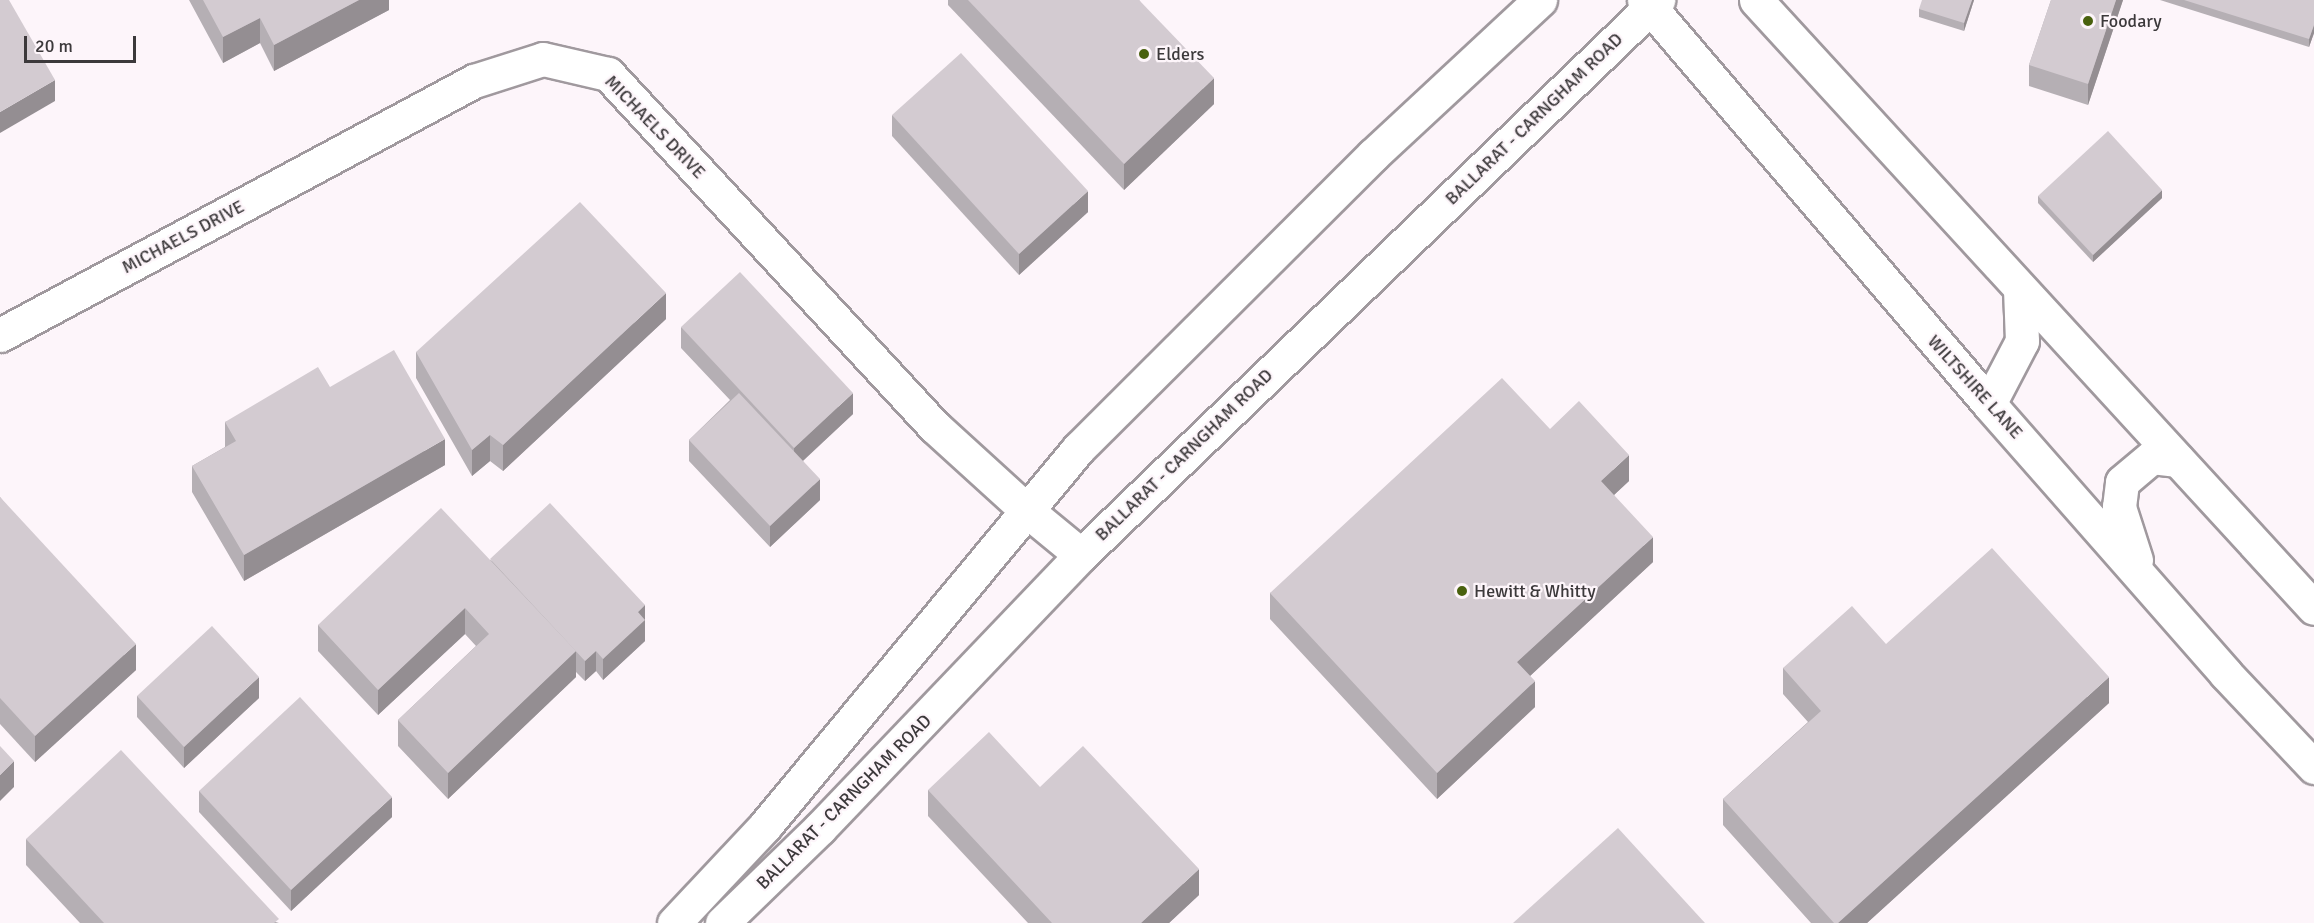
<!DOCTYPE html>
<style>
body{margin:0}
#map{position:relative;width:2314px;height:923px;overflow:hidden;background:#fdf5fa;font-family:Signika,sans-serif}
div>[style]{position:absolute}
.roads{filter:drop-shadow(2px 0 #a0999e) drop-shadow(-2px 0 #a0999e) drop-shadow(0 2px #a0999e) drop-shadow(0 -2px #a0999e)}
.street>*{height:33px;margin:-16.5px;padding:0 16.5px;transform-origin:16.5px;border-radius:16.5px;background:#fff}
.secondary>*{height:33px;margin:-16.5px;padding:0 16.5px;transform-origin:16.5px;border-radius:16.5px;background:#fff}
.wall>*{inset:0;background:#b5afb4}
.shaded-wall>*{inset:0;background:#948e92}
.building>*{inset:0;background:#d3cbd1}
.dots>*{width:16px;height:16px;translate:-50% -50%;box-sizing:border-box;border:3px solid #fdf5fa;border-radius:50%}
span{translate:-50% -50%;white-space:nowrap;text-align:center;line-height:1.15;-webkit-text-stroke:4.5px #fdf5fa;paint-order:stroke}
.poi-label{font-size:18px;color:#3c393b}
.left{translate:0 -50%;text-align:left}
.street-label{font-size:18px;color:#3c393b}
.scale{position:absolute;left:24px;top:36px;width:112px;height:27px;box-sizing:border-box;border:3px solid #3c393b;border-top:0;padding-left:8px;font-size:18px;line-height:21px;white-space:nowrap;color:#3c393b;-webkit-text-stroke:4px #fdf5fa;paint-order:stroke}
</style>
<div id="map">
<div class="roads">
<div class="street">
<i style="left:0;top:335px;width:538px;rotate:-28.19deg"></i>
<i style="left:474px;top:81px;width:72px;rotate:-17.7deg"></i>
<i style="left:543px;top:59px;width:67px;rotate:13deg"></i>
<i style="left:608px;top:74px;width:481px;rotate:47.2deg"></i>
<i style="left:935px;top:427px;width:122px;rotate:42.3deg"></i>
</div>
<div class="secondary">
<i style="left:1644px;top:0;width:531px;rotate:49.5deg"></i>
<i style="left:1989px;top:404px;width:359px;rotate:48.7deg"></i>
<i style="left:2226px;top:674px;width:128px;rotate:46.6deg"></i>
<i style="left:1756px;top:0;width:825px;rotate:47.46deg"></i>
<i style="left:1989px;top:404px;width:71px;rotate:-62.4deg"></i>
<i style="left:2022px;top:341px;width:52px;rotate:-92.2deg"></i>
<i style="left:1025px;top:509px;width:72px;rotate:39.4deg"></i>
<i style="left:2136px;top:560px;width:56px;rotate:-107.8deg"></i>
<i style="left:2119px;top:507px;width:25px;rotate:-83deg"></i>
<i style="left:2122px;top:482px;width:39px;rotate:-40deg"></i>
<i style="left:2152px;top:457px;width:26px;rotate:7deg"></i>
<i style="left:674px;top:923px;width:133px;rotate:-46.8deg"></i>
<i style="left:765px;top:826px;width:490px;rotate:-50.3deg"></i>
<i style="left:1078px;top:449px;width:416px;rotate:-44.9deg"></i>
<i style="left:1373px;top:155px;width:228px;rotate:-42.9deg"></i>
<i style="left:722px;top:923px;width:136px;rotate:-44.1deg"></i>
<i style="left:820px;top:828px;width:378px;rotate:-46.3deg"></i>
<i style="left:1081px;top:555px;width:801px;rotate:-43.89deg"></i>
</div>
</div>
<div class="wall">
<i style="clip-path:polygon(189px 0,389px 0,389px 10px,274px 71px,260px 43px,223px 63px)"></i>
<i style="clip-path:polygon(948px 0,1139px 0,1214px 104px,1124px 190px,948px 5px)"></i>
<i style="clip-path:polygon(1974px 0,1964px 31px,1919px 17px,1919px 9px)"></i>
<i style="clip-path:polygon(2051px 0,2123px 0,2088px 105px,2029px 86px,2029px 65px)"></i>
<i style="clip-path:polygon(2160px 0,2314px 0,2314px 33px,2309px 47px)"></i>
<i style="clip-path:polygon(892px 115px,1088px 212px,1019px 275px,892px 136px)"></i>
<i style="clip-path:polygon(2038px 196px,2162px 198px,2093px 262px,2038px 203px)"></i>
<i style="clip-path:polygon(666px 319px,503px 471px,490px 461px,472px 476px,416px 378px,416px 352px)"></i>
<i style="clip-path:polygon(681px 327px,853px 414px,803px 461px,820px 500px,770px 547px,689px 461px,689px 440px,730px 400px,681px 348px)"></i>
<i style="clip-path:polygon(330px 387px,445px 465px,244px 581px,192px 492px,192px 466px,225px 447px,225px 422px)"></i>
<i style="clip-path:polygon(1550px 429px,1629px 481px,1614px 495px,1653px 562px,1530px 676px,1535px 707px,1437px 799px,1270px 619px,1270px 593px)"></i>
<i style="clip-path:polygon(0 497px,136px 670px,35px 762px,0 724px)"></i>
<i style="clip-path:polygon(490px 560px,645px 605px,645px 641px,603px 680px,596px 671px,585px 681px,576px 672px,576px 677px,448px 799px,398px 746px,398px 720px,476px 646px,465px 634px,378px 715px,318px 651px,318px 625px)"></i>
<i style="clip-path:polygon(1886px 644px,2109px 703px,1867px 923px,1811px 923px,1723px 825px,1723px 799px,1808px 722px,1783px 694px,1783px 668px)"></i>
<i style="clip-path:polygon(137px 696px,259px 698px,184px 768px,137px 717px)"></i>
<i style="clip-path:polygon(1040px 787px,1199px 895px,1169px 923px,1028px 923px,928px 816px,928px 790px)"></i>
<i style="clip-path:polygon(199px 791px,392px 817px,291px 911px,199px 812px)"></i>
<i style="clip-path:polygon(26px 839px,279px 923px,80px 923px,26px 865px)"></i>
</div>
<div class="shaded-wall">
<i style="clip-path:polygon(359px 0,389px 0,389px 10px,274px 71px,274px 45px)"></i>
<i style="clip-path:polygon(1972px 0,1974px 0,1964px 31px,1964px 23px)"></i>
<i style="clip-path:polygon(2116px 0,2123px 0,2088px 105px,2088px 84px)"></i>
<i style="clip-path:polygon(260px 18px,260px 43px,223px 63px,223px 37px)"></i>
<i style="clip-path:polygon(2314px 25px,2314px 33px,2309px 47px,2309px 39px)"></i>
<i style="clip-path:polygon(1214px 78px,1214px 104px,1124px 190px,1124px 164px)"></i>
<i style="clip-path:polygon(55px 80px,55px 101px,0 133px,0 112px)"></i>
<i style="clip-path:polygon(2162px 190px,2162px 198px,2093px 262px,2093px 255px)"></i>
<i style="clip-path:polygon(1088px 191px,1088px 212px,1019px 275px,1019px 254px)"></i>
<i style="clip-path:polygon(666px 293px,666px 319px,503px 471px,503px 445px)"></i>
<i style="clip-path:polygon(853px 393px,853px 414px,794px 469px,794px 448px)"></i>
<i style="clip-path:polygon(490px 435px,490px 461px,472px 476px,472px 450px)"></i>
<i style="clip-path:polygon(445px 439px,445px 465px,244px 581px,244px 555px)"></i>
<i style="clip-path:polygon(1629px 455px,1629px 481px,1601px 507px,1601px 481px)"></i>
<i style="clip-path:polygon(820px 479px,820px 500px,770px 547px,770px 526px)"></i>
<i style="clip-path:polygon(1653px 537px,1653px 562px,1517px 688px,1517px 662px)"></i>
<i style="clip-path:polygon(645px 605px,645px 641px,603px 680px,603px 659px,638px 612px)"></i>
<i style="clip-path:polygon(465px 608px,465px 634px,378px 715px,378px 690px)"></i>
<i style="clip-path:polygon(136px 644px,136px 670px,35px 762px,35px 736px)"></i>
<i style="clip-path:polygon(576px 651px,576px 677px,448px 799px,448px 773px)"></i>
<i style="clip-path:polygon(596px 651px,596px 671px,585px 681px,585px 661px)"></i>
<i style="clip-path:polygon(259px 677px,259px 698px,184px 768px,184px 747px)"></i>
<i style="clip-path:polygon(2109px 677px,2109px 703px,1867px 923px,1838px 923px)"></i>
<i style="clip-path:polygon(1535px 681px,1535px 707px,1437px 799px,1437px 773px)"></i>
<i style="clip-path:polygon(14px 761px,14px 787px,0 801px,0 775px)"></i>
<i style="clip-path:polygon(392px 797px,392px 817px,291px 911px,291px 890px)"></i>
<i style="clip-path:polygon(1199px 869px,1199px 895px,1169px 923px,1141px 923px)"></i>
</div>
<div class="building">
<i style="clip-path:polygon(0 0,9px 0,55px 80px,0 112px)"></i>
<i style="clip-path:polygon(203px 0,359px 0,274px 45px,260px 18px,223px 37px)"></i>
<i style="clip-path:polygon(968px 0,1139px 0,1214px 78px,1124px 164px)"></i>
<i style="clip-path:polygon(1922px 0,1972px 0,1964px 23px,1919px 9px)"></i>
<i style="clip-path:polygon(2051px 0,2116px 0,2088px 84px,2029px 65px)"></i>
<i style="clip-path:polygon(2184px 0,2314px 0,2314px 25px,2309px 39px)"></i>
<i style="clip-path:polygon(961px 53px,1088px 191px,1019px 254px,892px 115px)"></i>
<i style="clip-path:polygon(2108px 131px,2162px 190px,2093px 255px,2038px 196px)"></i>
<i style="clip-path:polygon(580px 202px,666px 293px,503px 445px,490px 435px,472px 450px,416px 352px)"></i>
<i style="clip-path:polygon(740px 272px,853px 393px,794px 448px,681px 327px)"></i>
<i style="clip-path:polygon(394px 350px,445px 439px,244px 555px,192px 466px,236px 441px,225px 422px,318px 367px,330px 387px)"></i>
<i style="clip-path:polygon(1502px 378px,1550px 429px,1579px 401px,1629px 455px,1601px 481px,1653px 537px,1517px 662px,1535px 681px,1437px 773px,1270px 593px)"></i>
<i style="clip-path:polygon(739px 393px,820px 479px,770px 526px,689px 440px)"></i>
<i style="clip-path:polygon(0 497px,136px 644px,35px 736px,0 698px)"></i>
<i style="clip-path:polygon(550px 503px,645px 605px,638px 612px,645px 620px,603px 659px,596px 651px,585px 661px,490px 559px)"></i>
<i style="clip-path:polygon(441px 508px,576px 651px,448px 773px,398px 720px,489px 634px,465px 608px,378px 690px,318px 625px)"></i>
<i style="clip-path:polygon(1992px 548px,2109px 677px,1838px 923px,1834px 923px,1723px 799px,1821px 711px,1783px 668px,1852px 606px,1886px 644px)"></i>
<i style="clip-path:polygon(212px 626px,259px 677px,184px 747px,137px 696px)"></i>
<i style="clip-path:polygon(300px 697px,392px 797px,291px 890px,199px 791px)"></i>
<i style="clip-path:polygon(989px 732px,1040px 787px,1083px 746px,1199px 869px,1141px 923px,1052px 923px,928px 790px)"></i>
<i style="clip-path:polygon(0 746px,14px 761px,0 775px)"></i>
<i style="clip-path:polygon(121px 750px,279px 919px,274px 923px,104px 923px,26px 839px)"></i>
<i style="clip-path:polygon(1618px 828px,1705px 923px,1513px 923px)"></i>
</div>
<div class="dots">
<i style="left:2088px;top:21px;background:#49610e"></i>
<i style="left:1144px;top:54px;background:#49610e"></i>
<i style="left:1462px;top:591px;background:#49610e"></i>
</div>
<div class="poi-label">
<span class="left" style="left:2100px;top:21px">Foodary</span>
<span class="left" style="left:1156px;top:54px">Elders</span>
<span class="left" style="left:1474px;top:591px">Hewitt &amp; Whitty</span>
</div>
<div class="street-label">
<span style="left:1534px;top:119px;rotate:-44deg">BALLARAT - CARNGHAM ROAD</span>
<span style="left:655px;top:127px;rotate:46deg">MICHAELS DRIVE</span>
<span style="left:183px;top:237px;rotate:-28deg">MICHAELS DRIVE</span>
<span style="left:1975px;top:387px;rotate:48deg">WILTSHIRE LANE</span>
<span style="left:1184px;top:455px;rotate:-44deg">BALLARAT - CARNGHAM ROAD</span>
<span style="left:844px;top:802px;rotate:-45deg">BALLARAT - CARNGHAM ROAD</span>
</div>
<div class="scale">20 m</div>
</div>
